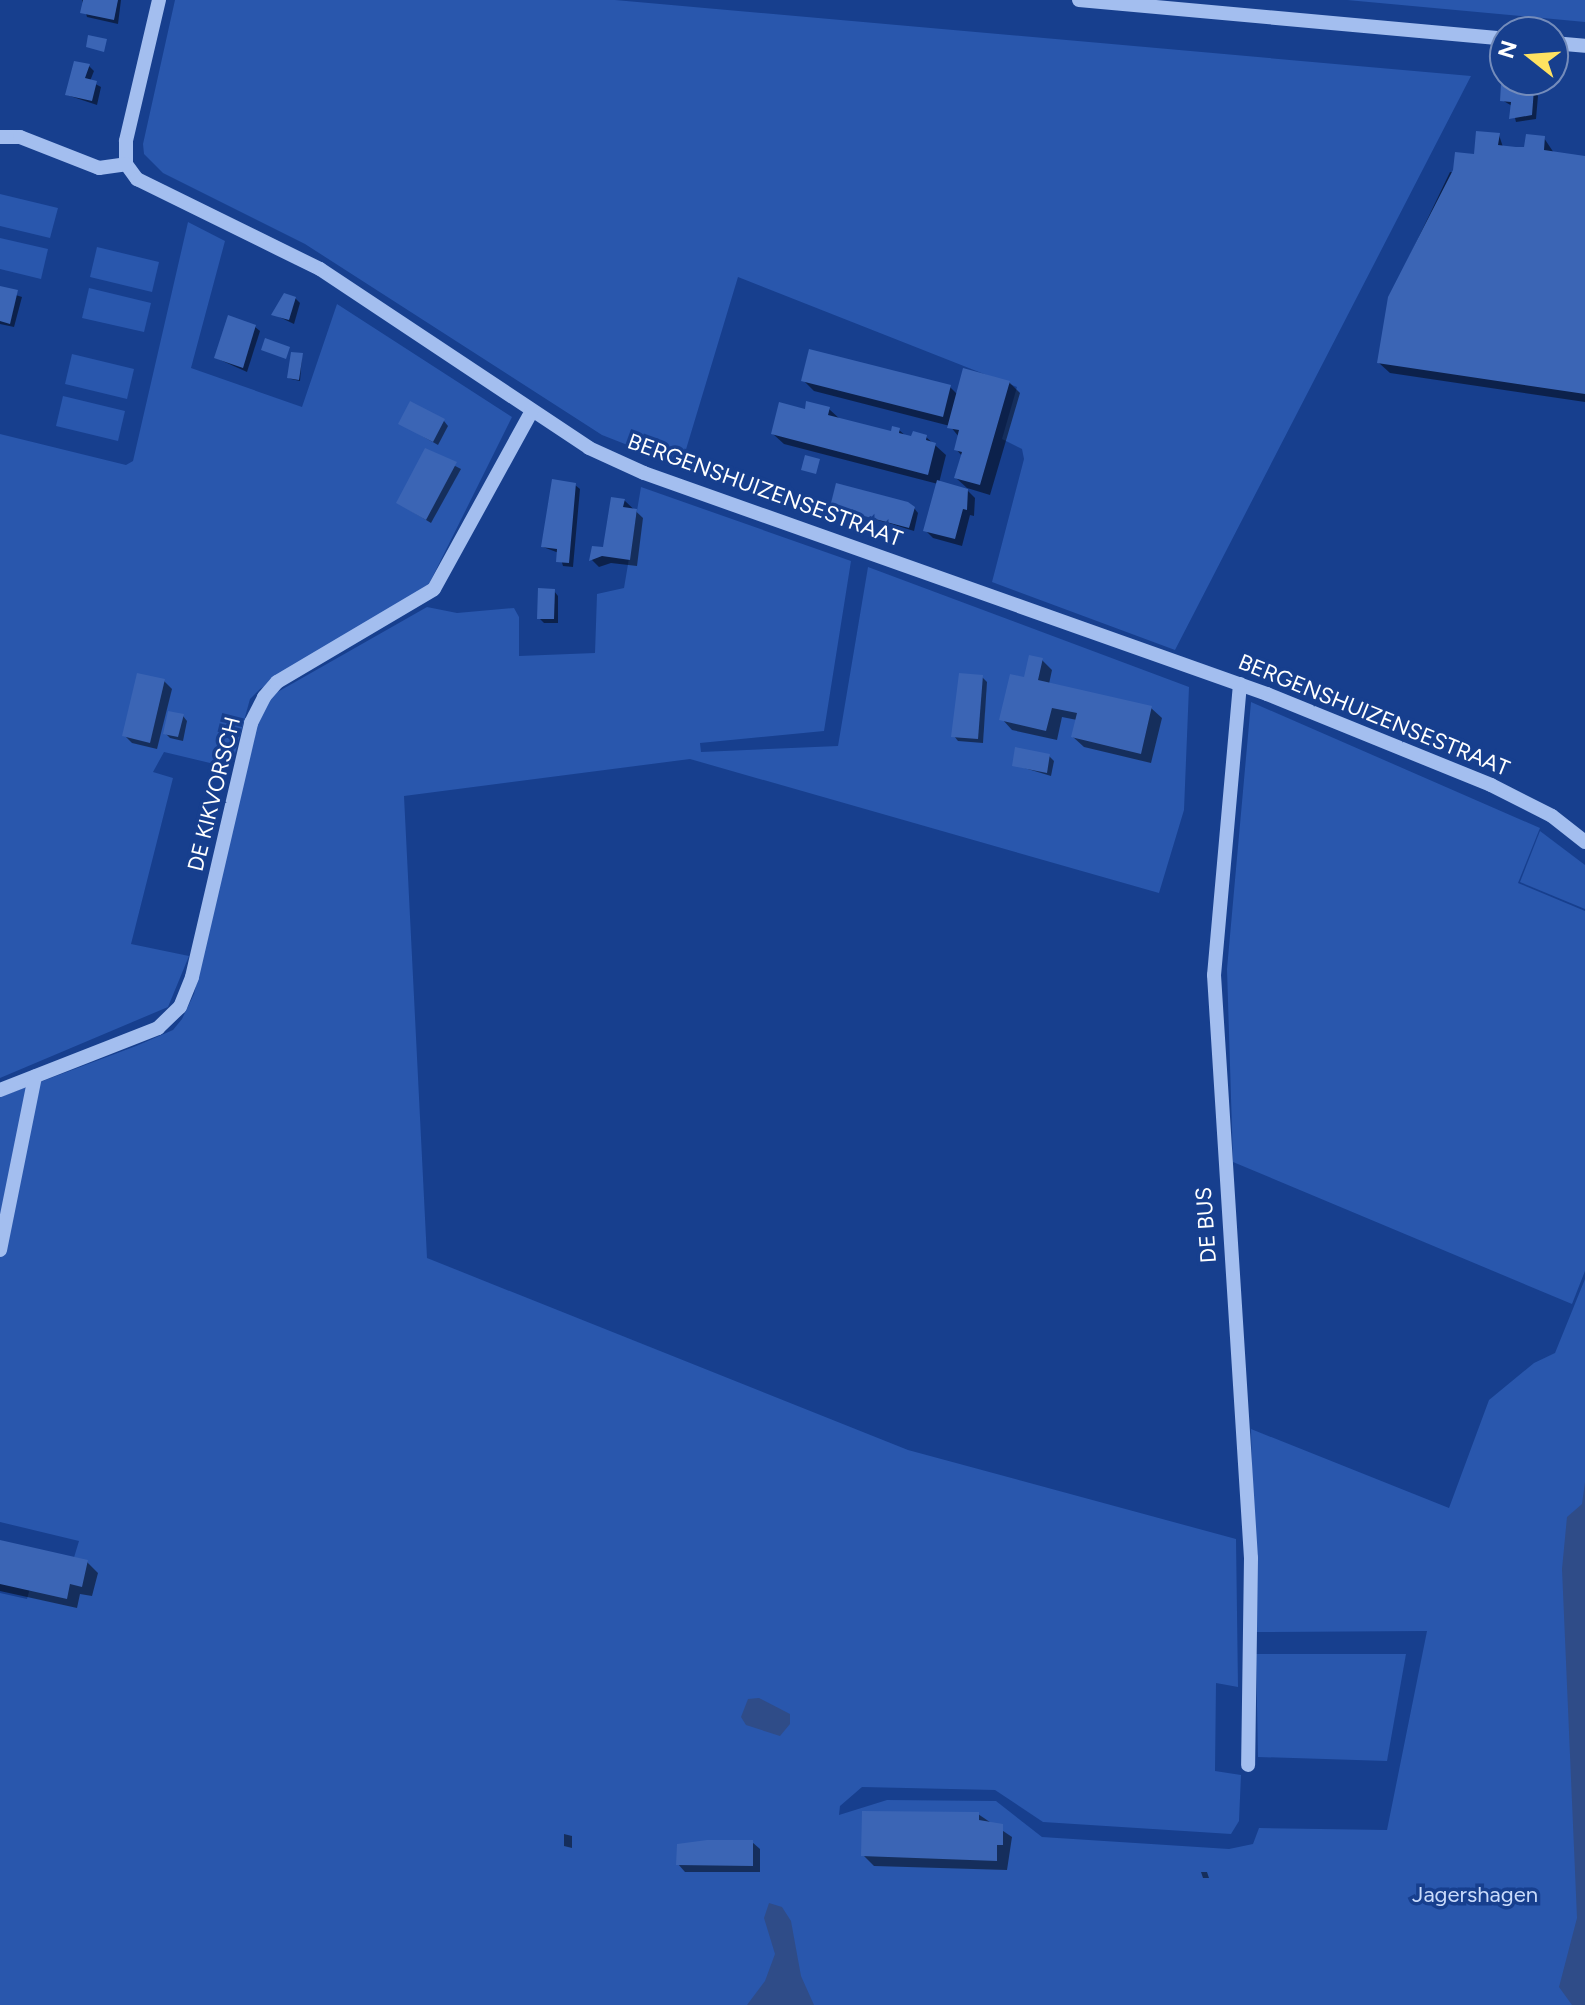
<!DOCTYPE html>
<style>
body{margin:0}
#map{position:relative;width:1585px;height:2005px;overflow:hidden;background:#173f8e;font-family:Figtree,sans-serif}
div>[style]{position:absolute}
.green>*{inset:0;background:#2957ad}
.water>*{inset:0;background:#2f4c88}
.shadow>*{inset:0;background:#0007}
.building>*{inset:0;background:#3b65b5}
.minor>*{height:14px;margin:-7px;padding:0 7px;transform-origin:7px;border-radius:7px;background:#a3beef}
span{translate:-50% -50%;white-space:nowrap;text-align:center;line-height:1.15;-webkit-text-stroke:7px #173f8e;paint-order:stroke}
.street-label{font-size:22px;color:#fff}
.park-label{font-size:22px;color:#c9dbfb}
.north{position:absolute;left:1489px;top:16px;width:80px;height:80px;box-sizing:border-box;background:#173f8e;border:2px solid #748cbb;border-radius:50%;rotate:287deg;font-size:22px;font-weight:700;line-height:32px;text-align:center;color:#fff}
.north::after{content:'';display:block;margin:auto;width:28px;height:36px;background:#ffe261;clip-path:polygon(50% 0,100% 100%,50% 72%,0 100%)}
</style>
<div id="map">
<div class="green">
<i style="clip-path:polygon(175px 0,615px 0,1471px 76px,1175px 650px,992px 582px,1024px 459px,1022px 449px,1002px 439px,1017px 387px,738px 277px,681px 466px,602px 435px,305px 244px,163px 173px,144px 154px,143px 144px)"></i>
<i style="clip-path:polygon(1347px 0,1585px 0,1585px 22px)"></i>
<i style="clip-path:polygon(0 194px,58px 208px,50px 238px,0 226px)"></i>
<i style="clip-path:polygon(188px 222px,225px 241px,191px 368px,302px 407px,337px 304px,512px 417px,429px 584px,417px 595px,260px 689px,250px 699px,231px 768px,164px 752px,153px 772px,173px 778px,131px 944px,189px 956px,168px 1007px,0 1078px,0 434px,126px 465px,133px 461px)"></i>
<i style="clip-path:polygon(0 238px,48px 249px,41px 279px,0 269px)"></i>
<i style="clip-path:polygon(97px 247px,159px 262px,152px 292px,90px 277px)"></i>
<i style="clip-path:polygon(89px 288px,151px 303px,144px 332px,82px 318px)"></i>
<i style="clip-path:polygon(72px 354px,134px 369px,127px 399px,65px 384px)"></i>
<i style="clip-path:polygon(63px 396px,125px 411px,118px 441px,56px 426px)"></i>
<i style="clip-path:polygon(641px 487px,851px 561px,824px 731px,700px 743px,701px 752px,838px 746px,868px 567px,1189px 687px,1184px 810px,1159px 893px,690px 759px,404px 796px,427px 1258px,908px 1450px,1236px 1539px,1238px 1687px,1216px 1683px,1215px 1771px,1241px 1775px,1239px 1821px,1231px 1834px,1043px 1822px,995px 1790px,862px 1787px,840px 1806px,839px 1815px,887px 1800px,996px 1801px,1042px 1837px,1229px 1849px,1253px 1844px,1259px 1828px,1387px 1830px,1427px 1631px,1256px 1632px,1251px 1429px,1449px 1508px,1489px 1400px,1534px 1363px,1555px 1353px,1585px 1279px,1585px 2005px,0 2005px,0 1593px,27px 1599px,39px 1555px,72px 1564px,79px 1541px,0 1522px,0 1097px,136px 1046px,173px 1030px,182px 1019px,194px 994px,261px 709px,274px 694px,427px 607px,457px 613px,514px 608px,519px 617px,519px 656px,595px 653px,597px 594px,624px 588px)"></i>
<i style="clip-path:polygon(1251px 702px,1540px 828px,1518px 883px,1585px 911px,1585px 1271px,1572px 1304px,1233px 1162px,1227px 969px)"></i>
<i style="clip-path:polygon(1540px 831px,1585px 865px,1585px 909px,1520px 882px)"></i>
<i style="clip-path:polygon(1256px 1654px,1406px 1654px,1387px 1761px,1258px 1757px)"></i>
</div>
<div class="water">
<i style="clip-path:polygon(1585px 1482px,1585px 2005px,1572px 2005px,1559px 1987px,1577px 1918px,1562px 1569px,1567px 1517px,1582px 1504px)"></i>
<i style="clip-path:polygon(759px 1698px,790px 1714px,790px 1724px,780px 1736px,746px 1725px,741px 1717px,748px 1699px)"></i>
<i style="clip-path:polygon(769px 1903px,782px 1907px,791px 1921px,801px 1976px,814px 2005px,747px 2005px,765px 1981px,775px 1954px,764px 1918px)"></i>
</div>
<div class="shadow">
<i style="clip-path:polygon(82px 0,121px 0,118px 24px,87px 17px)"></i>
<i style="clip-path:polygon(89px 66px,94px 71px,90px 81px,101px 87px,97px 105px,67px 95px)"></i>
<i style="clip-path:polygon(1533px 91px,1538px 96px,1536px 119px,1516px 122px,1512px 106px,1502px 100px)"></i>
<i style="clip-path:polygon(1499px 135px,1503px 147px,1526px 149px,1544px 138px,1554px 153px,1585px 158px,1585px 402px,1390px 373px,1379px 363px,1390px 297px,1450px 172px,1459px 173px)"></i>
<i style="clip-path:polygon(0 290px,22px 297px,14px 327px,0 324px)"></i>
<i style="clip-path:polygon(295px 298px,300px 303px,294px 324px,273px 314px)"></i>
<i style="clip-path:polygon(255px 327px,260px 331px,247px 372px,216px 358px)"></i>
<i style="clip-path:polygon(302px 355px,300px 381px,291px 379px,289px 378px)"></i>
<i style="clip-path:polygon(803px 380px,950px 387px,958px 395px,1009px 382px,1020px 393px,990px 495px,967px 488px,956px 478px,962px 456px,956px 449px,959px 437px,950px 426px,814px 391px)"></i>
<i style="clip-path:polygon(829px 409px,841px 420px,893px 434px,899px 430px,907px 437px,926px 437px,946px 455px,939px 483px,967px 490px,975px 498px,974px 516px,970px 515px,962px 546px,933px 538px,925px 530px,938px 484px,784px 444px,773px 434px,806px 411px)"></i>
<i style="clip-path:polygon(444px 421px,448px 426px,438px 445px,401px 424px)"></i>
<i style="clip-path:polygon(426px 451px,461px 469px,431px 523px,398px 503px)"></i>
<i style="clip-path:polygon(575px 485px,580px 489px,573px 567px,563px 566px,559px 553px,543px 547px)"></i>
<i style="clip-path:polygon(624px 500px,643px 518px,637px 566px,611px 563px,599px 567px,592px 560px,593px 548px,605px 549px)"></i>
<i style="clip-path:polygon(832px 506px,914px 508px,918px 513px,914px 531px)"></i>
<i style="clip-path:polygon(554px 591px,558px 596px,558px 623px,544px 623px,539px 618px)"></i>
<i style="clip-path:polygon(1042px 660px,1052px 670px,1049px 684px,1151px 708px,1162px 718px,1151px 763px,1084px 747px,1073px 737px,1077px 720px,1062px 717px,1057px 740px,1012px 730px,1002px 719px)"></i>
<i style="clip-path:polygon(982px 677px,987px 682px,983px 743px,958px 741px,954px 736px)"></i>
<i style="clip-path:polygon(164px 681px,172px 689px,157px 749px,132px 743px,124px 735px)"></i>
<i style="clip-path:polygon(183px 716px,187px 721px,183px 741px,170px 738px,165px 733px)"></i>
<i style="clip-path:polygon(1049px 756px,1054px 761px,1051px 776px,1014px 765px)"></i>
<i style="clip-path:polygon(0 1542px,87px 1562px,98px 1573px,92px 1596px,80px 1594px,77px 1608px,0 1591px)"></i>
<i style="clip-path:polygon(978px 1814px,1012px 1837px,1007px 1870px,874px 1866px,863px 1855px)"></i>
<i style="clip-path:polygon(564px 1834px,572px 1836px,572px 1848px,564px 1846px)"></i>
<i style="clip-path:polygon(752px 1842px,760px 1849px,760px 1872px,685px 1872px,678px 1864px)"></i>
<i style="clip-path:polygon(1201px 1872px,1207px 1872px,1209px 1878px,1203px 1878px)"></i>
</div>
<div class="building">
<i style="clip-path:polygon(83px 0,118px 0,114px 20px,80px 13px)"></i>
<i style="clip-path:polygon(88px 35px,107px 39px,104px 52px,86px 47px)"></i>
<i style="clip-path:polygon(74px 61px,90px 64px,85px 78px,97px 81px,92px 101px,65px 95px)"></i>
<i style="clip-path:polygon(1501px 84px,1534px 89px,1532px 115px,1509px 119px,1511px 102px,1500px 101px)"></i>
<i style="clip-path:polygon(1476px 131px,1500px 133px,1498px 145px,1516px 147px,1524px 147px,1526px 134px,1545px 136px,1544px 150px,1585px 156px,1585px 394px,1377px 363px,1388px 297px,1453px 170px,1455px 152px,1474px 154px)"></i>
<i style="clip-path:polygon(0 286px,18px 290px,10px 324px,0 321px)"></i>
<i style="clip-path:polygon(284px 293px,296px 297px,289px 320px,271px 315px)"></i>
<i style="clip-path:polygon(228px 315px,256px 325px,243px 368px,214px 358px)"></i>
<i style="clip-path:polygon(265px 338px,290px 347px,286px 359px,261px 350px)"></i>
<i style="clip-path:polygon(809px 349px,951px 385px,943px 417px,801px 381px)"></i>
<i style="clip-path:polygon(291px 352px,303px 353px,299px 380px,287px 378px)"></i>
<i style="clip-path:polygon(963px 368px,1010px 381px,980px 485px,954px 478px,962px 452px,954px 450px,959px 430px,947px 428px)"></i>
<i style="clip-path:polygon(410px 401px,445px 419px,433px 442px,398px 424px)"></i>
<i style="clip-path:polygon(806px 401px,830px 407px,828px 415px,891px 431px,892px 426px,900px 428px,899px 433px,911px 436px,913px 431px,927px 435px,926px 440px,936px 443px,928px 475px,771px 434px,779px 402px,805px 409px)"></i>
<i style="clip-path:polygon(425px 448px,457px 462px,426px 520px,396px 503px)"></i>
<i style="clip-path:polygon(805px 455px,820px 459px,816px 474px,801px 470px)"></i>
<i style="clip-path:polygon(552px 479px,576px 483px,569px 563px,556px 562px,557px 549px,541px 547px)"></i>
<i style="clip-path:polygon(937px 480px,968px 489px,967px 510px,963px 509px,955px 539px,923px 531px)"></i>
<i style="clip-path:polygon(836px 483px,908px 502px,915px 507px,909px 528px,830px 507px)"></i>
<i style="clip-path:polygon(611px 497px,625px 499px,623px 507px,637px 509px,630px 560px,602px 556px,589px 561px,592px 546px,603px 547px)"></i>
<i style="clip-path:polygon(538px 588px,555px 589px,554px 619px,537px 619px)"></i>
<i style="clip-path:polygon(1029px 655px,1043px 658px,1038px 680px,1152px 706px,1141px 754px,1071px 737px,1077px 713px,1052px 708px,1046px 731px,999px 720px,1010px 674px,1024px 677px)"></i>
<i style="clip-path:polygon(137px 673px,165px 679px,150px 743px,122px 736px)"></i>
<i style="clip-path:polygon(959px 673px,983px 675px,978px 739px,951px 737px)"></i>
<i style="clip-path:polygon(168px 711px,184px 714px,178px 737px,163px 734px)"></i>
<i style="clip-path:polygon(1015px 747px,1050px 754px,1047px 773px,1012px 766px)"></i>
<i style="clip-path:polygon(0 1540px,88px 1560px,82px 1587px,70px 1584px,67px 1599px,0 1584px)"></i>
<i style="clip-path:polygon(862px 1811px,979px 1812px,979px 1820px,1003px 1824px,1003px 1845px,997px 1845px,997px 1861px,861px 1856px)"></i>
<i style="clip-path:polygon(707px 1840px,753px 1840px,753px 1866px,676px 1865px,677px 1844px)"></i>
</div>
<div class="minor">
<i style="left:159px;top:0;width:145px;rotate:103.2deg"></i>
<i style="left:126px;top:141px;width:23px;rotate:90deg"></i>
<i style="left:126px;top:164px;width:19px;rotate:54deg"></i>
<i style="left:137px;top:179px;width:204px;rotate:26.2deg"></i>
<i style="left:320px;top:269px;width:323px;rotate:33.6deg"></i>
<i style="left:589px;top:448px;width:60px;rotate:24.4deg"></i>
<i style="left:644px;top:473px;width:661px;rotate:19.53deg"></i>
<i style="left:1267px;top:694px;width:242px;rotate:22.1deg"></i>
<i style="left:1491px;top:785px;width:68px;rotate:26.9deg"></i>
<i style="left:1552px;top:816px;width:42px;rotate:38.2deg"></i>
<i style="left:1079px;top:0;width:428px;rotate:5.2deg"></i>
<i style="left:1553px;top:43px;width:32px;rotate:5deg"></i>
<i style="left:0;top:137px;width:20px"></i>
<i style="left:20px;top:137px;width:85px;rotate:21.4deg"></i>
<i style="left:99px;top:168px;width:27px;rotate:-8deg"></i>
<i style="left:1240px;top:684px;width:292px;rotate:95.1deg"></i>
<i style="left:1214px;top:975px;width:584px;rotate:86.37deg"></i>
<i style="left:1251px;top:1558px;width:207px;rotate:90.8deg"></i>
<i style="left:0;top:1090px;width:170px;rotate:-21.4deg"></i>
<i style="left:158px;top:1028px;width:30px;rotate:-44deg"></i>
<i style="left:180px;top:1007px;width:32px;rotate:-68deg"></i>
<i style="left:192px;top:977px;width:261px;rotate:-76.9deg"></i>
<i style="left:251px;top:723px;width:29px;rotate:-63deg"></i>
<i style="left:264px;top:697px;width:20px;rotate:-49deg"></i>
<i style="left:277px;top:682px;width:182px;rotate:-30.6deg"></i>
<i style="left:434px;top:589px;width:203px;rotate:-61.2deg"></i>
<i style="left:0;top:1250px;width:177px;rotate:-78.6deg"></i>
</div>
<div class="street-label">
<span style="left:765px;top:490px;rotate:20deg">BERGENSHUIZENSESTRAAT</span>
<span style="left:1374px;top:715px;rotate:22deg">BERGENSHUIZENSESTRAAT</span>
<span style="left:214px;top:794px;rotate:-76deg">DE KIKVORSCH</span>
<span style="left:1206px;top:1225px;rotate:-94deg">DE BUS</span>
</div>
<div class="park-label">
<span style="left:1475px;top:1895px">Jagershagen</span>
</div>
<div class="north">N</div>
</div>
